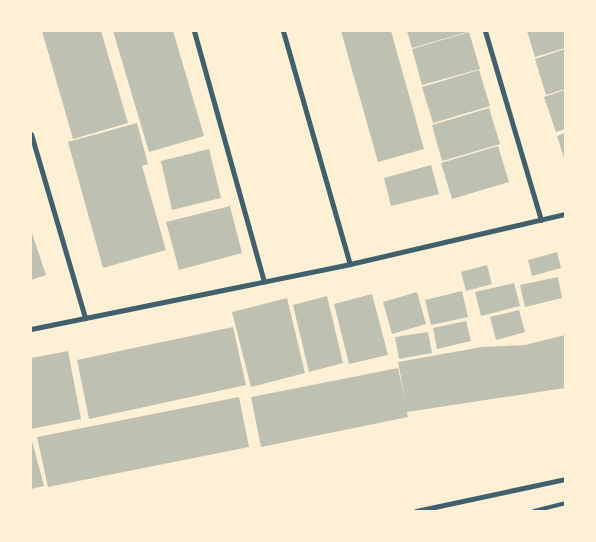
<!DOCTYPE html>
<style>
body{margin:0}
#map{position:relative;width:596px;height:542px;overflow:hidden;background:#fdf0d5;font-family:Mulish,sans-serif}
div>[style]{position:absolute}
.building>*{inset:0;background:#bec0b2}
.service>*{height:4px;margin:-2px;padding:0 2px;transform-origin:2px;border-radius:2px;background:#3f606c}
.minor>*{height:5px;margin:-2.5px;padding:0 2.5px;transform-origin:2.5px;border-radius:2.5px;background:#3f606c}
span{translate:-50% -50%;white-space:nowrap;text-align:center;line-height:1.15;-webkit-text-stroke:4px #fdf0d5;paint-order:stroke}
.frame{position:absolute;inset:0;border:32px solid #fdf0d5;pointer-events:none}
</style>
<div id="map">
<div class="building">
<i style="clip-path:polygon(42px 31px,101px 31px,128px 123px,73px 139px)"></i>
<i style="clip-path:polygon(113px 31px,173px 31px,204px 136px,149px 152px)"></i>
<i style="clip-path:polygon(341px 31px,391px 31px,424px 149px,378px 162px)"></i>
<i style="clip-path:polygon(407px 31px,467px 31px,467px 32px,412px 48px)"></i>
<i style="clip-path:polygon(527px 31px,565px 31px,565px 48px,535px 57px)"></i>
<i style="clip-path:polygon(469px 32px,480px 69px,422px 85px,412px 49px)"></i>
<i style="clip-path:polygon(565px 49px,565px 89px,546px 95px,535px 59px)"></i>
<i style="clip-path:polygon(479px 70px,490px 106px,433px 123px,422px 87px)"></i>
<i style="clip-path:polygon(565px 90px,565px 129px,556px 132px,544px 97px)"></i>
<i style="clip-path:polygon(489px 108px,500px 144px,442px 161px,432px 125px)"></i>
<i style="clip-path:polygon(137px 123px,148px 164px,142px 166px,166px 250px,103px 268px,68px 142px)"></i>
<i style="clip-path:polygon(565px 133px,565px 158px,564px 158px,557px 136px)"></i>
<i style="clip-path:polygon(498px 146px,509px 182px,452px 199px,441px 163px)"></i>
<i style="clip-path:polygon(209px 149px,221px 198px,172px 210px,161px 161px)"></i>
<i style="clip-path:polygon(431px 165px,439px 194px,391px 206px,384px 178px)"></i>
<i style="clip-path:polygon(230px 206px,242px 253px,179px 270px,166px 222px)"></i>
<i style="clip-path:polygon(31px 230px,46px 275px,31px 280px)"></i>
<i style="clip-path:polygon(557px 252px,561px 268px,532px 276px,528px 260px)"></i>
<i style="clip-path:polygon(487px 265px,492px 284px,466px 291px,461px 272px)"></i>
<i style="clip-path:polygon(558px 277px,562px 298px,525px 307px,520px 285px)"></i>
<i style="clip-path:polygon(514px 283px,520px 306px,481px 316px,475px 292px)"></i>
<i style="clip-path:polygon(462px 291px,468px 317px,431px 325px,425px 300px)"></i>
<i style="clip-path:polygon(417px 292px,426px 324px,392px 334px,383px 302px)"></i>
<i style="clip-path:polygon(372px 294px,388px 355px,349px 364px,334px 304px)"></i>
<i style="clip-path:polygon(327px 296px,343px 363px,309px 372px,293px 305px)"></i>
<i style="clip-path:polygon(287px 298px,305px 373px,251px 387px,232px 312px)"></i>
<i style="clip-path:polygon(519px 310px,525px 332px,496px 340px,490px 317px)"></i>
<i style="clip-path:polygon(466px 321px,471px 341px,437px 349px,433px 328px)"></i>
<i style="clip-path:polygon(233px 327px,246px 385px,89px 419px,77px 360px)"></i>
<i style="clip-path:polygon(428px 332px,432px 353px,399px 359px,395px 337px)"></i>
<i style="clip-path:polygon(565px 335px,565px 388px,407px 412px,408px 417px,261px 447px,251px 397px,398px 368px,406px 404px,398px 362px,482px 347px,525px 345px)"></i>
<i style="clip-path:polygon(68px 351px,81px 419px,31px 429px,31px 358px)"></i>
<i style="clip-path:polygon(239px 397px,249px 447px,48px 487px,37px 437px)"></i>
<i style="clip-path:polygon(31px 437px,44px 486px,31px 489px)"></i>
</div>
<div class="service">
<i style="left:534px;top:511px;width:32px;rotate:-14deg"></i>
</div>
<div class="minor">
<i style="left:194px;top:31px;width:260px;rotate:74.4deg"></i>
<i style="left:283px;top:31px;width:242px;rotate:74deg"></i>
<i style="left:485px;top:31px;width:197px;rotate:73.5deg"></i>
<i style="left:31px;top:134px;width:192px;rotate:73.6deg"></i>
<i style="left:31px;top:329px;width:326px;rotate:-11.5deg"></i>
<i style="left:350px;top:264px;width:221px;rotate:-13.1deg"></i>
<i style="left:416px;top:511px;width:152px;rotate:-12.1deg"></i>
</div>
<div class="frame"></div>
</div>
